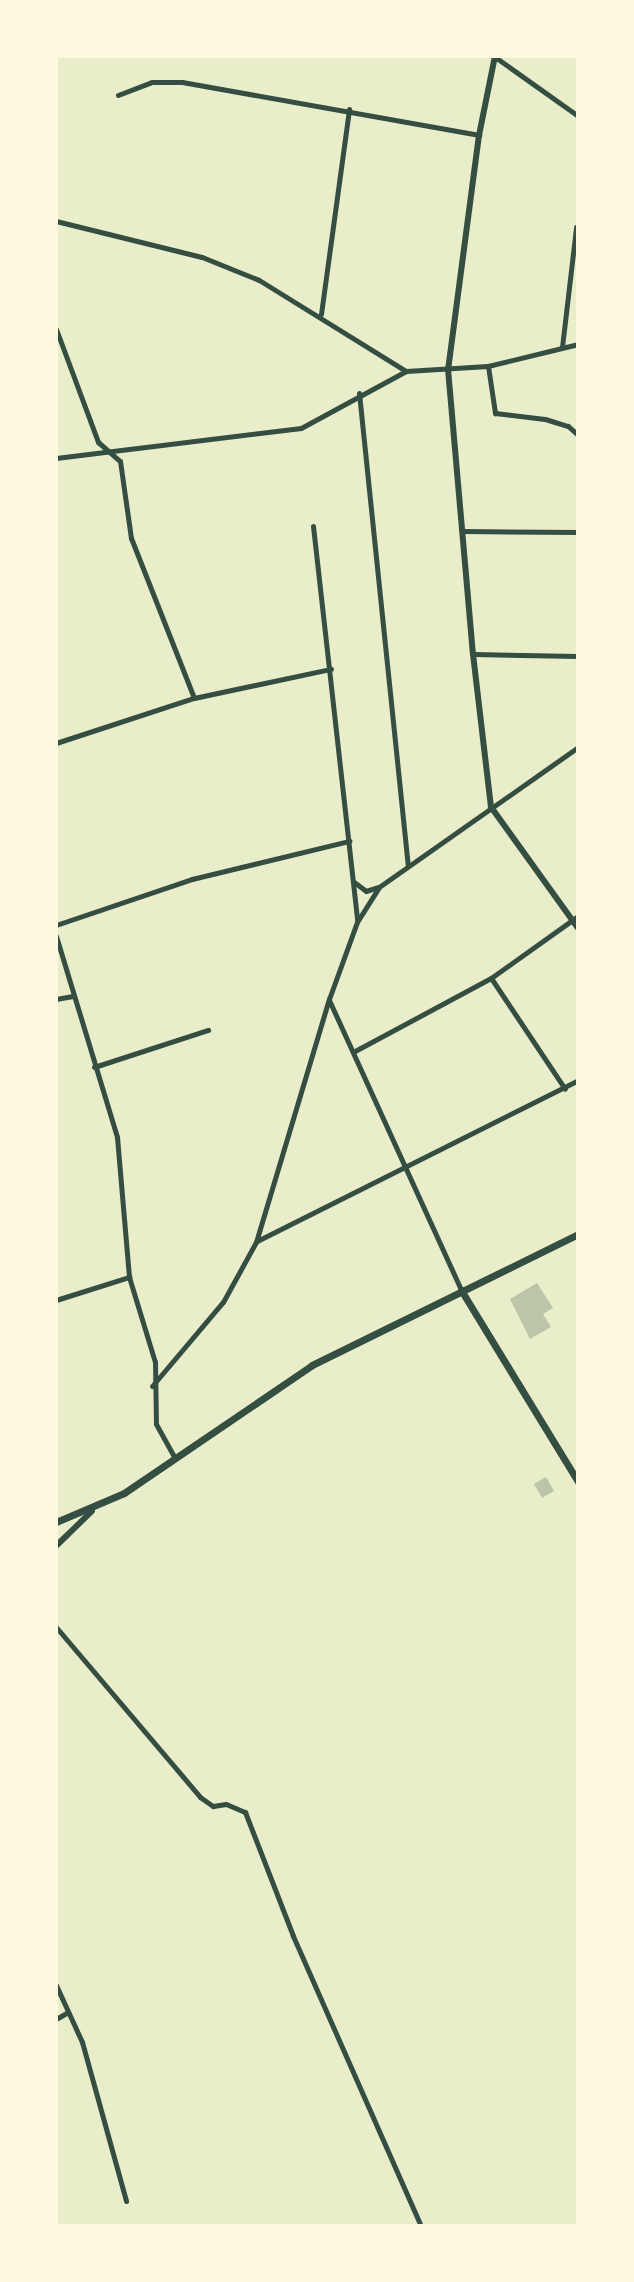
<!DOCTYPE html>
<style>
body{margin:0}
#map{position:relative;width:634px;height:2282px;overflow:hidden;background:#e9edc9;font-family:"DM Sans",sans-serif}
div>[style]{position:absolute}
.building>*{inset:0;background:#bcc5a7}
.minor>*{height:5px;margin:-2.5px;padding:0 2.5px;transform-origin:2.5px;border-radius:2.5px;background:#344e41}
.tertiary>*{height:6px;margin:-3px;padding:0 3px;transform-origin:3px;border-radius:3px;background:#344e41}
.primary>*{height:7px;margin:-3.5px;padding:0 3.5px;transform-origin:3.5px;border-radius:3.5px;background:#344e41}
span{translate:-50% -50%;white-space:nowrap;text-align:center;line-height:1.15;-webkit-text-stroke:6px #fefae0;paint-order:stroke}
.frame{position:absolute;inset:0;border:58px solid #fefae0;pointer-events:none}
</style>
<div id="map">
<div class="building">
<i style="clip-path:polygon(537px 1283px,553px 1308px,543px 1314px,551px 1327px,530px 1339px,510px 1299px)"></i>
<i style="clip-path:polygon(546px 1477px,554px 1491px,542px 1498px,534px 1484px)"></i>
</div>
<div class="minor">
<i style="left:495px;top:57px;width:102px;rotate:35.4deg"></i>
<i style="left:118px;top:95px;width:36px;rotate:-21deg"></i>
<i style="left:152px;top:82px;width:30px"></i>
<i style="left:182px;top:82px;width:302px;rotate:10.1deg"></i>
<i style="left:56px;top:221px;width:150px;rotate:13.9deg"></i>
<i style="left:202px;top:257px;width:61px;rotate:22deg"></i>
<i style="left:259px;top:280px;width:173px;rotate:31.8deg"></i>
<i style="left:406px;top:371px;width:82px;rotate:-3.5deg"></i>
<i style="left:488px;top:366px;width:93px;rotate:-13.7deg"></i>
<i style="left:321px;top:314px;width:207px;rotate:-82.2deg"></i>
<i style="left:56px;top:329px;width:121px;rotate:69.6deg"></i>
<i style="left:98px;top:442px;width:29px;rotate:41deg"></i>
<i style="left:120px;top:461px;width:78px;rotate:81.9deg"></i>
<i style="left:131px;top:538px;width:172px;rotate:68.5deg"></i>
<i style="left:562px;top:347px;width:121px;rotate:-83.3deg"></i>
<i style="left:488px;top:366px;width:48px;rotate:81.5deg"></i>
<i style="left:495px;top:413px;width:50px;rotate:6.8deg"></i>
<i style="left:545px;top:419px;width:24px;rotate:17deg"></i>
<i style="left:568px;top:426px;width:13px;rotate:42deg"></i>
<i style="left:359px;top:393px;width:474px;rotate:84.1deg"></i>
<i style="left:56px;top:458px;width:247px;rotate:-7deg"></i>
<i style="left:301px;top:428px;width:119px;rotate:-28.5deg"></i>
<i style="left:313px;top:526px;width:397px;rotate:83.6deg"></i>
<i style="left:462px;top:531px;width:116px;rotate:0.5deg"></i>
<i style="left:473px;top:654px;width:105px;rotate:1.1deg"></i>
<i style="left:56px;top:743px;width:145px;rotate:-18.1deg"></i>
<i style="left:194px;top:698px;width:140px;rotate:-12deg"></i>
<i style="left:354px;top:882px;width:15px;rotate:37deg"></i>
<i style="left:366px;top:891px;width:13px;rotate:-18deg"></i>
<i style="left:56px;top:925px;width:144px;rotate:-18.7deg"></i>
<i style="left:192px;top:879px;width:162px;rotate:-13.6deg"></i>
<i style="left:56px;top:936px;width:210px;rotate:73.1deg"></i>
<i style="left:117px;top:1137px;width:141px;rotate:85.1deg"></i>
<i style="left:129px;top:1277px;width:89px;rotate:73deg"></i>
<i style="left:155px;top:1362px;width:62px;rotate:89.1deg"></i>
<i style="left:156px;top:1424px;width:38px;rotate:61deg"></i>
<i style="left:491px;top:978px;width:133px;rotate:56.3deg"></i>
<i style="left:56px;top:999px;width:17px;rotate:-10deg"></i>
<i style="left:329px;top:1000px;width:319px;rotate:65.5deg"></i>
<i style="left:353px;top:1052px;width:157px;rotate:-28.2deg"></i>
<i style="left:491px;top:978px;width:107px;rotate:-35.5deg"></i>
<i style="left:94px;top:1067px;width:120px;rotate:-18deg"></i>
<i style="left:257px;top:1241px;width:359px;rotate:-26.6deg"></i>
<i style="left:56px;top:1300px;width:77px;rotate:-17.5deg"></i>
<i style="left:152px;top:1386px;width:110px;rotate:-49.8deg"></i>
<i style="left:223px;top:1302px;width:68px;rotate:-61.2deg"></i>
<i style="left:256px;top:1242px;width:254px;rotate:-73.3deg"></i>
<i style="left:329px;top:999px;width:82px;rotate:-70deg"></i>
<i style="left:357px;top:922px;width:41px;rotate:-57.8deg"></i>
<i style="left:379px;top:887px;width:243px;rotate:-35.1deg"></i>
<i style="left:56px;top:1627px;width:223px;rotate:49.7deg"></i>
<i style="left:200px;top:1797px;width:16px;rotate:35deg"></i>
<i style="left:213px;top:1806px;width:13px;rotate:-9deg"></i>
<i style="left:226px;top:1804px;width:21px;rotate:23deg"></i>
<i style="left:245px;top:1812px;width:133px;rotate:68.8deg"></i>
<i style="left:293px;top:1936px;width:317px;rotate:66.2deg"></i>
<i style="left:56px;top:1985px;width:63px;rotate:65.5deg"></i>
<i style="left:82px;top:2042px;width:165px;rotate:74.5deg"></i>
<i style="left:56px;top:2019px;width:14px;rotate:-30deg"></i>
</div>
<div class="tertiary">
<i style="left:495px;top:56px;width:81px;rotate:101.4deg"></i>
<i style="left:479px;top:135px;width:236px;rotate:97.5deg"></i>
<i style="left:448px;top:369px;width:286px;rotate:85deg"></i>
<i style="left:473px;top:654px;width:154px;rotate:83.3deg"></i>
<i style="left:491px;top:807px;width:149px;rotate:54.3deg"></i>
<i style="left:56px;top:1546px;width:50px;rotate:-44.2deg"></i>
</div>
<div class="primary">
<i style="left:461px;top:1290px;width:225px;rotate:58.6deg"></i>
<i style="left:56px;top:1522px;width:74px;rotate:-23.1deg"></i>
<i style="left:124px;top:1493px;width:227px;rotate:-34.2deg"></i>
<i style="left:312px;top:1365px;width:297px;rotate:-26.2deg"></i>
</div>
<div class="frame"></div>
</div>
